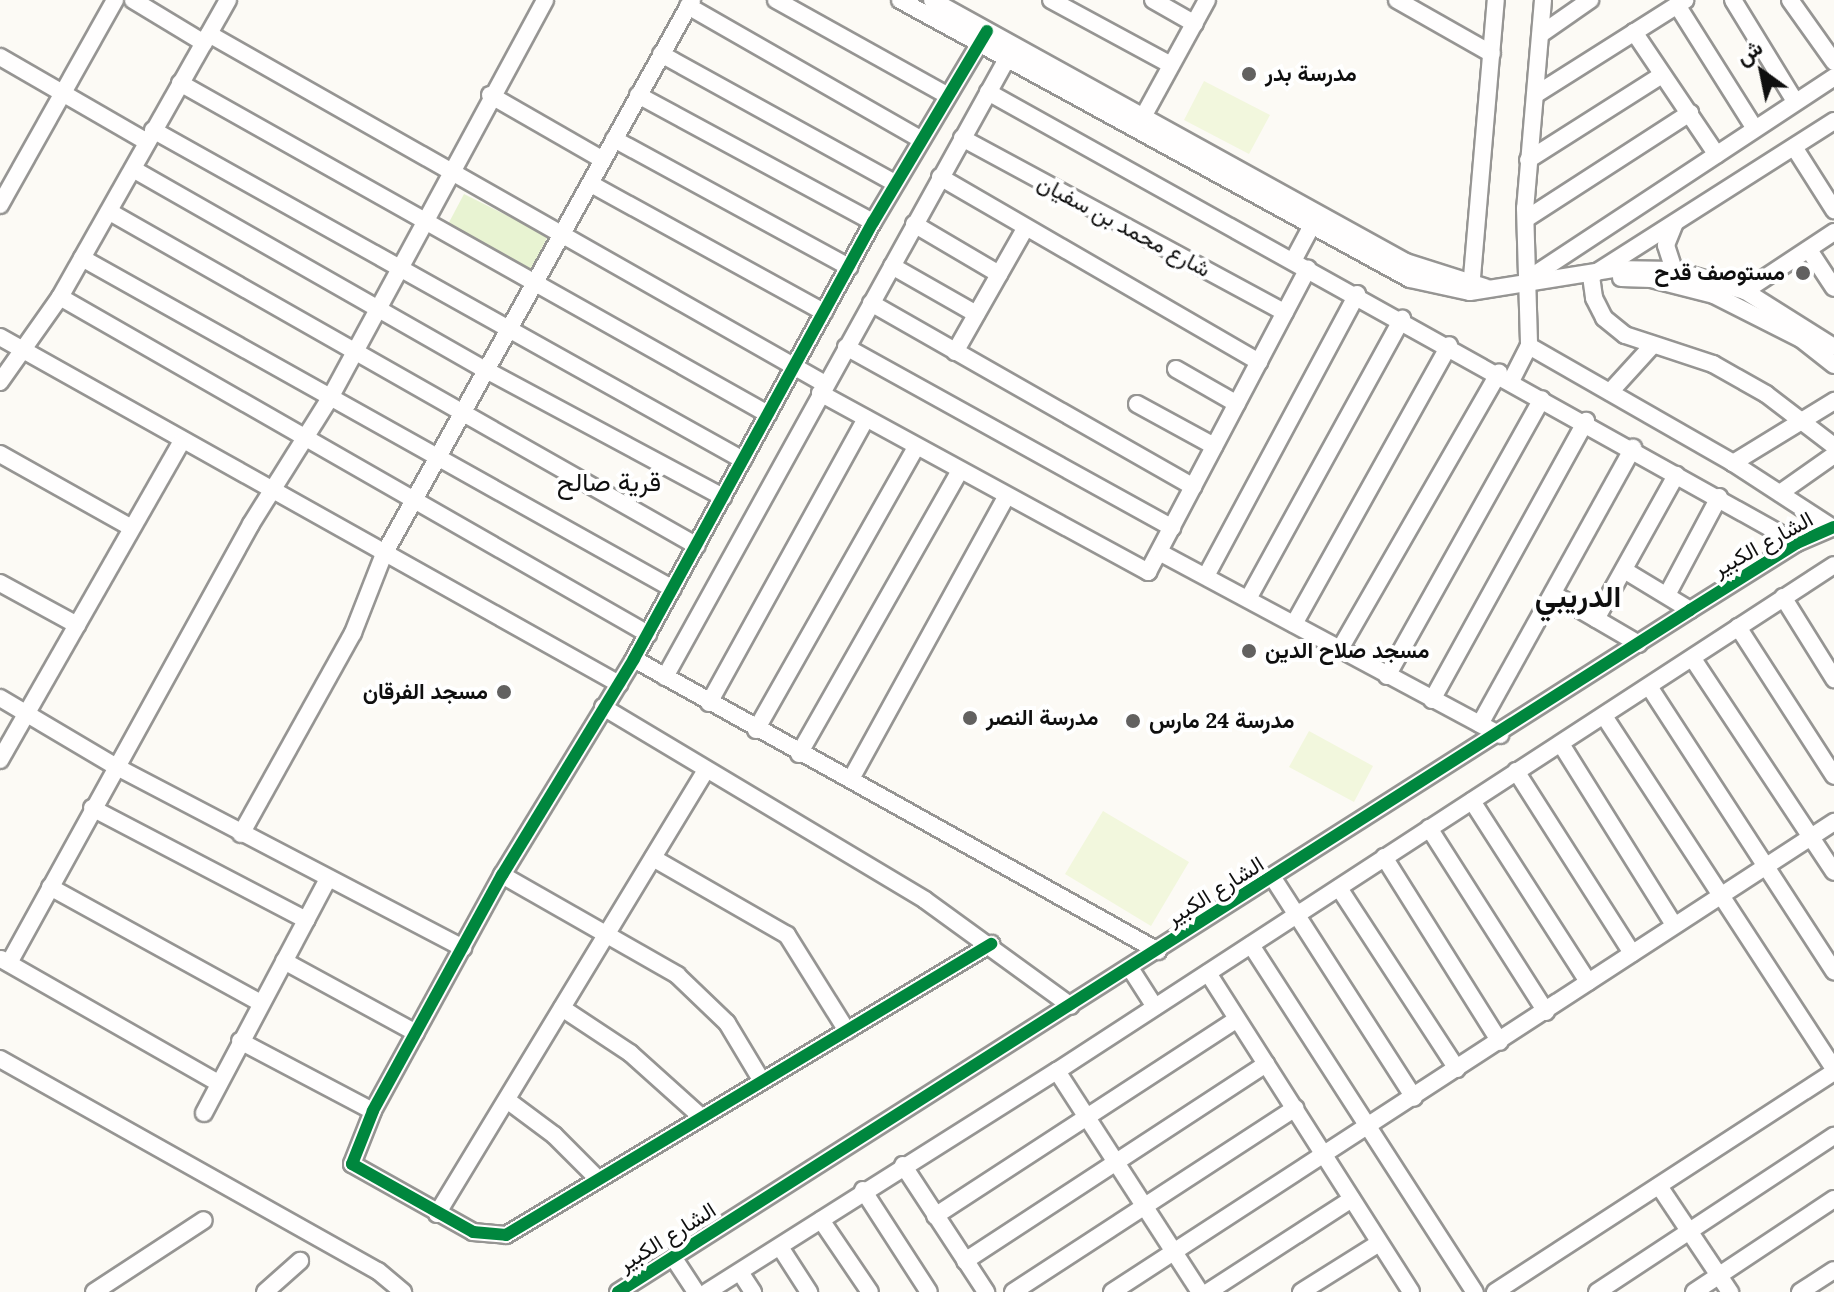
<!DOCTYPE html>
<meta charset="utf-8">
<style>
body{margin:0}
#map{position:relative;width:1834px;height:1292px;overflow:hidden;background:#fcfaf5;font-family:Lora,Vazirmatn,serif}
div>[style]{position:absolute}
.green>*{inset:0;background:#e8f3d2}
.pitch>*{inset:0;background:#f2f7dd}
.roads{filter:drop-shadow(2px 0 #969593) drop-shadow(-2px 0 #969593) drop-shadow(0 2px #969593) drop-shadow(0 -2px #969593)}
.minor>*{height:16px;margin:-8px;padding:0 8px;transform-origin:8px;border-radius:8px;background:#fffefe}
.cycleway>*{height:12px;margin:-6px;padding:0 6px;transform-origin:6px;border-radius:6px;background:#00873e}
.dots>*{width:22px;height:22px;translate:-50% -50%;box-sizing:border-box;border:4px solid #fff;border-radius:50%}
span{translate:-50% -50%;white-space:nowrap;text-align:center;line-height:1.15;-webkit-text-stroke:8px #fff;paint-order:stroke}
.poi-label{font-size:22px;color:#0f0f0f;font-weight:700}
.left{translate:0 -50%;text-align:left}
.right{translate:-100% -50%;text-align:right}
.street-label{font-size:22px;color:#0f0f0f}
.quarter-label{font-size:26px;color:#0f0f0f}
.district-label{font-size:30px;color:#0f0f0f;font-weight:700}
.north{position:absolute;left:1722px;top:32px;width:80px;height:80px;-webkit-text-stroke:6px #fff;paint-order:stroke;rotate:327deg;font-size:22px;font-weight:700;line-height:32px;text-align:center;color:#0f0f0f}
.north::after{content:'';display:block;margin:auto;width:28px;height:36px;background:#0f0f0f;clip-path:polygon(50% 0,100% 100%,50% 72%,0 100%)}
</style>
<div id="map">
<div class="green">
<i style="clip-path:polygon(464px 194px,548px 236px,529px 273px,445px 230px)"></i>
</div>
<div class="pitch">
<i style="clip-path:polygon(1204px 81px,1270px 115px,1249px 154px,1184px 120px)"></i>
<i style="clip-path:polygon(1309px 731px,1373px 766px,1354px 802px,1289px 767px)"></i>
<i style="clip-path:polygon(1103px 811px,1189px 862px,1151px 926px,1065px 874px)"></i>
</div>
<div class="roads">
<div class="minor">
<i style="left:133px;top:0;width:83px;rotate:31.2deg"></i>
<i style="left:776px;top:0;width:196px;rotate:29.1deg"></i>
<i style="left:900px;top:0;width:581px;rotate:28.68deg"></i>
<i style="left:1410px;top:279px;width:61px;rotate:12.2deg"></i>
<i style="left:1470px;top:292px;width:145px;rotate:-9.1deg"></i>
<i style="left:1613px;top:269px;width:61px;rotate:0.9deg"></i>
<i style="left:1674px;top:270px;width:74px;rotate:16.5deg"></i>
<i style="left:1745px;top:291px;width:105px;rotate:32.2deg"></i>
<i style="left:932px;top:0;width:542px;rotate:28.93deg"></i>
<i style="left:1406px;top:262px;width:83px;rotate:17.6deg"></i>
<i style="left:1051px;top:0;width:136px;rotate:28.4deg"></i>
<i style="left:1153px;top:0;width:48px;rotate:29.7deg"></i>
<i style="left:1397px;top:0;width:109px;rotate:29.6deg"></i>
<i style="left:1543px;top:0;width:209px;rotate:94.9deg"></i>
<i style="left:1525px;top:208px;width:138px;rotate:88.3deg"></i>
<i style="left:1529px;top:346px;width:235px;rotate:29.8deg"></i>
<i style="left:1733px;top:463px;width:119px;rotate:33deg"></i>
<i style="left:1733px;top:0;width:119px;rotate:58.5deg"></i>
<i style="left:1790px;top:0;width:76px;rotate:54.6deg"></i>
<i style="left:1677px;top:5px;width:146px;rotate:57.8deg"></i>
<i style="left:688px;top:6px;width:267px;rotate:29.8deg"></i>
<i style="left:987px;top:31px;width:222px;rotate:120.8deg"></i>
<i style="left:873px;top:222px;width:498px;rotate:118.7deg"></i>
<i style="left:634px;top:659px;width:253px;rotate:121.4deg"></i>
<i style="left:502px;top:875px;width:269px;rotate:118.7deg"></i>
<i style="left:373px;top:1111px;width:57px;rotate:111.6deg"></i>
<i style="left:352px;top:1164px;width:139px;rotate:29.3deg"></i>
<i style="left:473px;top:1232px;width:33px;rotate:5deg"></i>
<i style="left:506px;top:1235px;width:566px;rotate:-30.96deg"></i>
<i style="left:1634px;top:32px;width:148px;rotate:56deg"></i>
<i style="left:209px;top:34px;width:708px;rotate:29.6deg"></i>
<i style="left:1541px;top:34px;width:60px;rotate:-34.8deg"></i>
<i style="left:661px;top:54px;width:267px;rotate:28.9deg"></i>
<i style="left:0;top:57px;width:170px;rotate:30deg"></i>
<i style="left:180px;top:83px;width:675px;rotate:29.38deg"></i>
<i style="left:988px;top:92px;width:926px;rotate:29.14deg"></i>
<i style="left:490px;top:95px;width:130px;rotate:29.9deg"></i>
<i style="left:638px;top:95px;width:267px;rotate:28.4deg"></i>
<i style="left:1535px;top:95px;width:178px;rotate:-32.3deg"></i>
<i style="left:1143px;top:117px;width:133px;rotate:-61.3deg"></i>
<i style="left:1834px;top:121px;width:288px;rotate:147.5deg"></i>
<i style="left:1591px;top:276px;width:22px;rotate:82deg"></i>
<i style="left:1594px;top:298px;width:22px;rotate:63deg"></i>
<i style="left:1604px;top:318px;width:27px;rotate:39deg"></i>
<i style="left:1625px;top:335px;width:93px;rotate:18.2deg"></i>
<i style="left:1713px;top:364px;width:61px;rotate:29.5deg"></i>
<i style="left:1766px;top:394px;width:86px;rotate:37.4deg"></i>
<i style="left:153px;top:130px;width:676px;rotate:29.22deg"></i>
<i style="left:962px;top:138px;width:367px;rotate:28.4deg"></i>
<i style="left:614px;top:139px;width:268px;rotate:28.6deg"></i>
<i style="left:1794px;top:147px;width:75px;rotate:57.6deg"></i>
<i style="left:1528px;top:160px;width:159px;rotate:-32.4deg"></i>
<i style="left:133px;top:169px;width:406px;rotate:29.7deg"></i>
<i style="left:486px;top:370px;width:269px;rotate:28.2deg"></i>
<i style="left:940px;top:177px;width:369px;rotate:30.1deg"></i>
<i style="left:591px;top:184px;width:266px;rotate:28.8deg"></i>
<i style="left:0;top:205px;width:235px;rotate:-60.7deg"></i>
<i style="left:110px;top:212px;width:675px;rotate:29.64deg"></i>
<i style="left:1529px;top:217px;width:192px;rotate:-32.9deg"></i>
<i style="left:914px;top:224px;width:99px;rotate:30.5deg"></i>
<i style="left:1809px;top:250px;width:45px;rotate:56.7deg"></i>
<i style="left:82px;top:258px;width:677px;rotate:29.25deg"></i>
<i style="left:1293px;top:261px;width:40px;rotate:-62deg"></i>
<i style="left:892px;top:266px;width:97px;rotate:29.7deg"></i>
<i style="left:1674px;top:270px;width:26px;rotate:-108deg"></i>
<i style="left:1666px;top:245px;width:24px;rotate:-68deg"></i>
<i style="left:1621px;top:278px;width:30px;rotate:2deg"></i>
<i style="left:1651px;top:279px;width:65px;rotate:14.3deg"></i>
<i style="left:1714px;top:295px;width:97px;rotate:26.8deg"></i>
<i style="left:1801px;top:339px;width:42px;rotate:38.2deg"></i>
<i style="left:1528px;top:279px;width:367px;rotate:-33.4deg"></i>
<i style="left:1471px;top:289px;width:290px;rotate:-85.1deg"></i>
<i style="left:1745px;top:291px;width:107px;rotate:-33.5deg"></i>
<i style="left:60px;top:297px;width:678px;rotate:29.82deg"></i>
<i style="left:871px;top:303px;width:371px;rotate:29.7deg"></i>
<i style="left:0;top:337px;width:710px;rotate:29.27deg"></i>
<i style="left:846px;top:347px;width:373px;rotate:29deg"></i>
<i style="left:955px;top:352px;width:142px;rotate:-60.4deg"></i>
<i style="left:1176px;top:369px;width:70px;rotate:29.8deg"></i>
<i style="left:1511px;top:381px;width:39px;rotate:-63deg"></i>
<i style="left:0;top:382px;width:104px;rotate:-54.8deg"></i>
<i style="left:60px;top:297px;width:341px;rotate:-60.5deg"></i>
<i style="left:1610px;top:392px;width:62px;rotate:-47.6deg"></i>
<i style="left:820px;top:393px;width:374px;rotate:28.6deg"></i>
<i style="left:1148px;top:572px;width:343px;rotate:-62.2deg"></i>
<i style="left:1137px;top:404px;width:88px;rotate:28.6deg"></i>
<i style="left:0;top:454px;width:151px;rotate:29.3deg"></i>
<i style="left:1733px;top:463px;width:119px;rotate:-31.5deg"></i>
<i style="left:1780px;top:493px;width:66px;rotate:-35.1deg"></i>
<i style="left:1161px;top:553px;width:385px;rotate:28.2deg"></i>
<i style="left:1624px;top:570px;width:77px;rotate:31.2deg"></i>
<i style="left:1206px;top:576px;width:320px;rotate:-61.8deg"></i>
<i style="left:0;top:583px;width:88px;rotate:28.6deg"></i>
<i style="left:1555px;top:595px;width:97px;rotate:30.3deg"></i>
<i style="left:1667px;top:595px;width:111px;rotate:-62deg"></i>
<i style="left:1783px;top:597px;width:97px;rotate:58.1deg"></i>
<i style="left:1248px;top:599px;width:320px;rotate:-61.2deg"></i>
<i style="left:1596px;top:619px;width:165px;rotate:-60.9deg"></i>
<i style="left:1294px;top:624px;width:319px;rotate:-60.9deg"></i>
<i style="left:1738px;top:627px;width:177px;rotate:57.2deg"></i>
<i style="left:1340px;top:649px;width:319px;rotate:-60.1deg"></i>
<i style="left:634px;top:659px;width:600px;rotate:29.13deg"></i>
<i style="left:1693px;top:659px;width:255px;rotate:56.5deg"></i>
<i style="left:1387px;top:676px;width:317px;rotate:-60.8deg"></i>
<i style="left:665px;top:677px;width:721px;rotate:-61.05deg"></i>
<i style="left:1650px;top:688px;width:338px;rotate:57deg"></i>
<i style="left:0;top:698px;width:134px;rotate:30.6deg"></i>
<i style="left:115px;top:766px;width:393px;rotate:27.6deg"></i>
<i style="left:1432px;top:700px;width:319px;rotate:-61.1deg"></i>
<i style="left:709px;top:703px;width:325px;rotate:-61.1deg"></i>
<i style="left:603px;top:707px;width:375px;rotate:30.9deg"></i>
<i style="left:925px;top:900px;width:180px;rotate:36deg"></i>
<i style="left:1604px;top:716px;width:421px;rotate:56.9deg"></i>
<i style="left:1480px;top:724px;width:316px;rotate:-61deg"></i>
<i style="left:756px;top:730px;width:325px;rotate:-60.5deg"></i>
<i style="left:1561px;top:744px;width:213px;rotate:58deg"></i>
<i style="left:799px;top:754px;width:326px;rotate:-60.4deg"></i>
<i style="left:0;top:760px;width:367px;rotate:-60.3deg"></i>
<i style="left:1516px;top:771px;width:216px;rotate:57.5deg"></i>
<i style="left:851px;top:779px;width:322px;rotate:-61.2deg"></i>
<i style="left:1472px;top:801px;width:215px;rotate:57.3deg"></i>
<i style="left:92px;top:808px;width:242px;rotate:27.6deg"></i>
<i style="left:1429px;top:828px;width:218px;rotate:57.5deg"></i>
<i style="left:241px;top:834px;width:230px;rotate:-60.9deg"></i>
<i style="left:353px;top:633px;width:85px;rotate:-68.6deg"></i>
<i style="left:384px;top:554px;width:634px;rotate:-60.93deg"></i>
<i style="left:1384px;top:857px;width:218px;rotate:57.9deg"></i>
<i style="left:653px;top:858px;width:155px;rotate:29.9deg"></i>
<i style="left:787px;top:935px;width:113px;rotate:58deg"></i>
<i style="left:502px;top:875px;width:202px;rotate:29.7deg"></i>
<i style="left:677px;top:975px;width:69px;rotate:43.8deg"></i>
<i style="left:727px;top:1023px;width:64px;rotate:59deg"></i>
<i style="left:1273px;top:878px;width:261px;rotate:57.3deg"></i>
<i style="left:50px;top:887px;width:239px;rotate:28.8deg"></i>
<i style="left:1339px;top:888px;width:216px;rotate:56.9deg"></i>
<i style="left:1251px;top:945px;width:413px;rotate:57.2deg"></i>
<i style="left:1px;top:959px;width:250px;rotate:29.7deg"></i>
<i style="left:284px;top:961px;width:150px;rotate:28.6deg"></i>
<i style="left:9px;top:963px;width:501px;rotate:-61.13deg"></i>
<i style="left:251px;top:524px;width:149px;rotate:-57.9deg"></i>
<i style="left:330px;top:398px;width:452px;rotate:-61.6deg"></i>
<i style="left:1130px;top:968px;width:46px;rotate:57.3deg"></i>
<i style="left:1208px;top:973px;width:378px;rotate:57.5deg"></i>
<i style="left:562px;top:1008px;width:82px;rotate:33.5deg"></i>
<i style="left:630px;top:1053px;width:93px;rotate:41.9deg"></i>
<i style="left:240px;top:1041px;width:150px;rotate:27.8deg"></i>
<i style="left:0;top:1059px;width:433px;rotate:29.3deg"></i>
<i style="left:378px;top:1271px;width:33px;rotate:40deg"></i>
<i style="left:1057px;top:1071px;width:263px;rotate:57.1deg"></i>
<i style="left:507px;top:1100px;width:59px;rotate:36.7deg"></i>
<i style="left:554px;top:1135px;width:62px;rotate:45deg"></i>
<i style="left:204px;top:1113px;width:265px;rotate:-62.1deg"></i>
<i style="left:903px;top:1165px;width:152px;rotate:56.8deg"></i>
<i style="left:1659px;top:1186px;width:128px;rotate:56.2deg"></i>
<i style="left:863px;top:1190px;width:121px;rotate:57.1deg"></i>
<i style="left:437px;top:1214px;width:519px;rotate:-58.79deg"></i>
<i style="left:935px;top:1216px;width:359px;rotate:-33.1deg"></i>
<i style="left:821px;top:1220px;width:87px;rotate:55.8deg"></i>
<i style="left:780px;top:1247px;width:54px;rotate:57.2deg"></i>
<i style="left:673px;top:1257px;width:42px;rotate:56.7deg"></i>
<i style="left:965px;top:1261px;width:360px;rotate:-33.2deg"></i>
<i style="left:740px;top:1272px;width:24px;rotate:57deg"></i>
<i style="left:94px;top:1292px;width:131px;rotate:-33.2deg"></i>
<i style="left:265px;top:1292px;width:47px;rotate:-41.5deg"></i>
<i style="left:618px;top:1292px;width:1271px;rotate:-32.46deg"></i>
<i style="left:1690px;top:610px;width:126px;rotate:-32.1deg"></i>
<i style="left:1797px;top:543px;width:40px;rotate:-23.4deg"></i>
<i style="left:707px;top:1292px;width:414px;rotate:-32.3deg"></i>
<i style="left:1057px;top:1071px;width:927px;rotate:-33.07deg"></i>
<i style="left:1013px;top:1292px;width:337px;rotate:-33.1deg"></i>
<i style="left:1112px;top:1292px;width:862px;rotate:-33.06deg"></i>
<i style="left:1208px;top:1292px;width:171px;rotate:-32.9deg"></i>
<i style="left:1301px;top:1292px;width:92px;rotate:-32.1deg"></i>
<i style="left:1495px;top:1292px;width:404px;rotate:-33deg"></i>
<i style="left:1597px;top:1292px;width:284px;rotate:-33.4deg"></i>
<i style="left:1694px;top:1292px;width:168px;rotate:-33.6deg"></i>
<i style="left:1800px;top:1292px;width:40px;rotate:-32.9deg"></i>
</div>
</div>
<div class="cycleway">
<i style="left:987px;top:31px;width:222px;rotate:120.8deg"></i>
<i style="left:873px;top:222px;width:498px;rotate:118.7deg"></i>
<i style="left:634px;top:659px;width:253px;rotate:121.4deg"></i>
<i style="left:502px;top:875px;width:269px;rotate:118.7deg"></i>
<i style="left:373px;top:1111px;width:57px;rotate:111.6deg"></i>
<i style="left:352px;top:1164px;width:139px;rotate:29.3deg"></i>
<i style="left:473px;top:1232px;width:33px;rotate:5deg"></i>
<i style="left:506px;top:1235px;width:566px;rotate:-30.96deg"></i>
<i style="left:618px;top:1292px;width:1271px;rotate:-32.46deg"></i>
<i style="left:1690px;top:610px;width:126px;rotate:-32.1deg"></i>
<i style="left:1797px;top:543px;width:40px;rotate:-23.4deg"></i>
</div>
<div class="dots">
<i style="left:1249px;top:74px;background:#626160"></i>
<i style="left:1803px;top:273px;background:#626160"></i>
<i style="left:1249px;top:651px;background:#626160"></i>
<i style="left:504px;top:692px;background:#626160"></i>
<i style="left:970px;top:718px;background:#626160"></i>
<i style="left:1133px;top:721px;background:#626160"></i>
</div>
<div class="poi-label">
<span class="left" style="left:1265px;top:74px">مدرسة بدر</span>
<span class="right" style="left:1785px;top:273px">مستوصف قدح</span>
<span class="left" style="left:1265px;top:651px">مسجد صلاح الدين</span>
<span class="right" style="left:488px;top:692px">مسجد الفرقان</span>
<span class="left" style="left:986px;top:718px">مدرسة النصر</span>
<span class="left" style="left:1149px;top:721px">مدرسة 24 مارس</span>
</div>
<div class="street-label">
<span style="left:1124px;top:226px;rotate:28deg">شارع محمد بن سفيان</span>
<span style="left:1763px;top:544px;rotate:-29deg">الشارع الكبير</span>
<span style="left:1215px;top:891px;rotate:-32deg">الشارع الكبير</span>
<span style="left:667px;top:1237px;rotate:-32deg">الشارع الكبير</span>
</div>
<div class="quarter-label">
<span style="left:609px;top:482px">قرية صالح</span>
</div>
<div class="district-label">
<span style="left:1578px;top:596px">الدريبي</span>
</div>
<div class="north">ش</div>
</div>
